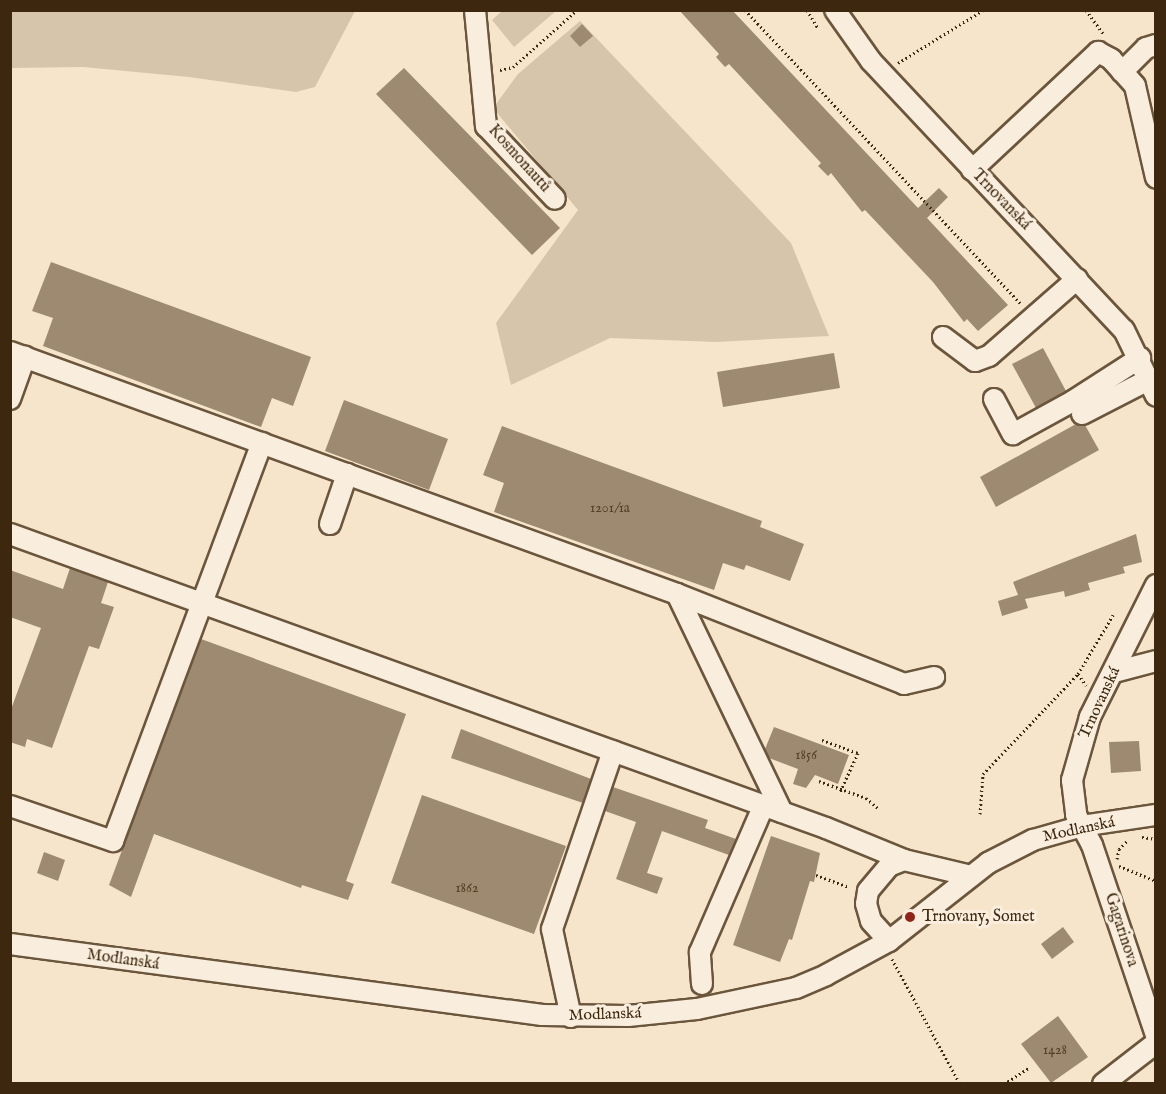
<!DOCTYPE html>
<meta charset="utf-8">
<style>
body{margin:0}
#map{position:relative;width:1166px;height:1094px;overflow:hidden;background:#f6e5cb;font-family:"IM FELL English",serif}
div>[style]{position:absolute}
.green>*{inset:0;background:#d7c5ab}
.building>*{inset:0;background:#9d8a70}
.path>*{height:3px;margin-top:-1.5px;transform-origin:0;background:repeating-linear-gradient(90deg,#3d270e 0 1.5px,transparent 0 4.5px)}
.roads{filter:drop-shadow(2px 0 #6b563d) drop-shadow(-2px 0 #6b563d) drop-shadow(0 2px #6b563d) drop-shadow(0 -2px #6b563d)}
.minor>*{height:20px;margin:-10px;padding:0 10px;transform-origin:10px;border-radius:10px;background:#f9eedd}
.dots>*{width:16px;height:16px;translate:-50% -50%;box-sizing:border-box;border:3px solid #f9eedd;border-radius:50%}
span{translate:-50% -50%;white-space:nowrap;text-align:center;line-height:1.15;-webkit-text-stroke:6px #f9eedd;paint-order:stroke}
.number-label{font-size:14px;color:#554026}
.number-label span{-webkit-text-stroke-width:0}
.street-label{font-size:16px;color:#3d270e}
.poi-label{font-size:16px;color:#3d270e}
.left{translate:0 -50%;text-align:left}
.frame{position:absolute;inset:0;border:12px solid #3d270e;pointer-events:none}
</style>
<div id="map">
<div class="green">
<i style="clip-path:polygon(10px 11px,11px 10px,355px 11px,315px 87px,296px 92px,189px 77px,83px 67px,11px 68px)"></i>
<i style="clip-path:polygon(502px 11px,502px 10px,556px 11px,514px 47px,492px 20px)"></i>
<i style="clip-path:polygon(580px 21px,791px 243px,829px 336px,716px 342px,610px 338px,511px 385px,496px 323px,578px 210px,493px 108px,518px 74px)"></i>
</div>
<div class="building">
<i style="clip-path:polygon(679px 10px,732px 10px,918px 208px,939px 188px,948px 197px,927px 218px,1008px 305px,978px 331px,967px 319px,964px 322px,933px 282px,865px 210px,862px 212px,831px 173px,828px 176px,818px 166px,821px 163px,729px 64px,725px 67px,716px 57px,719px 54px)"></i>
<i style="clip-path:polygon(582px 24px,593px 36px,580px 47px,570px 36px)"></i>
<i style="clip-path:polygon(404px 68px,560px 228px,532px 255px,376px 94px)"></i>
<i style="clip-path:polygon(51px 262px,311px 357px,293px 406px,272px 398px,261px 427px,43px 346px,53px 318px,32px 311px)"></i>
<i style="clip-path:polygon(1043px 348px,1066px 391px,1036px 408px,1012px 364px)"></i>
<i style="clip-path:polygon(834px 353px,840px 388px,723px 407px,717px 372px)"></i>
<i style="clip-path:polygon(344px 400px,448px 439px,429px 490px,325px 451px)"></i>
<i style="clip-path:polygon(1076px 424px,1085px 425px,1099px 450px,996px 507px,980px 477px)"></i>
<i style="clip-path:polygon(502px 426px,762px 521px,760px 527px,804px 544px,790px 581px,746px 565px,744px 570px,723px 563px,714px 590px,494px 512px,504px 483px,483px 475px)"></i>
<i style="clip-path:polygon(1136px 534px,1142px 562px,1123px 567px,1125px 573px,1088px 583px,1090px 590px,1065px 597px,1064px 591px,1025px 599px,1028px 608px,1002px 616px,998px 601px,1018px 595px,1013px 582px)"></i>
<i style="clip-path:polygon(70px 568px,108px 582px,101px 603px,114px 607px,99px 649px,89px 646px,52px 748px,27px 739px,25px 747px,10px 742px,10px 712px,41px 628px,10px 617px,10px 570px,63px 589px)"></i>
<i style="clip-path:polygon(201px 639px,406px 714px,346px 881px,354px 884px,348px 900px,302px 885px,301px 888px,154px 834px,131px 897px,109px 885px)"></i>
<i style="clip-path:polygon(774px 727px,849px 755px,838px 784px,815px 775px,806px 788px,793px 784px,798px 769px,769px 758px,765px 749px)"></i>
<i style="clip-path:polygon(461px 729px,591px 779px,583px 803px,451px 758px)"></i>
<i style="clip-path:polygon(1139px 741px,1141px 771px,1111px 773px,1109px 742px)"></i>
<i style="clip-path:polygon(613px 787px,708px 820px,705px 828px,736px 839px,729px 855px,662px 831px,647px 873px,663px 878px,657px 894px,616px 879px,636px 822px,605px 811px)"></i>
<i style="clip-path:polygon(422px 795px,566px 846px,534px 934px,391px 883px)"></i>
<i style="clip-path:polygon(771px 836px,820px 853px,814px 882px,810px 881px,792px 940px,789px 939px,780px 962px,733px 945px)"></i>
<i style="clip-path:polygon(44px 852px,65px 860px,58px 881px,37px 873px)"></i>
<i style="clip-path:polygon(1063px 927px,1074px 942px,1052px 959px,1041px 944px)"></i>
<i style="clip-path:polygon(1058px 1016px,1088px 1057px,1051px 1083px,1021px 1044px)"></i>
</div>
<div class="path">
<i style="left:745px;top:10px;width:403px;rotate:46.8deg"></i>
<i style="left:807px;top:10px;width:21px;rotate:59deg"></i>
<i style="left:1086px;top:10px;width:29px;rotate:54deg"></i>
<i style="left:898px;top:63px;width:100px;rotate:-31.9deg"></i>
<i style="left:500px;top:70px;width:13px;rotate:-13deg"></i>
<i style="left:513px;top:67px;width:86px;rotate:-41.7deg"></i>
<i style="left:1078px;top:674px;width:14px;rotate:54deg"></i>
<i style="left:822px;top:740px;width:38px;rotate:20deg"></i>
<i style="left:858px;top:753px;width:43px;rotate:114.8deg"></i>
<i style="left:819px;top:781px;width:50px;rotate:19.9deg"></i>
<i style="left:866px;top:798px;width:16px;rotate:40deg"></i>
<i style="left:980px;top:814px;width:40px;rotate:-85.7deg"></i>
<i style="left:983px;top:774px;width:138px;rotate:-46.5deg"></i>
<i style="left:1078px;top:674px;width:69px;rotate:-59.3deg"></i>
<i style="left:1142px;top:837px;width:14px;rotate:8deg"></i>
<i style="left:1117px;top:859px;width:10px;rotate:-79deg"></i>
<i style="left:1119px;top:849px;width:13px;rotate:-45deg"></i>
<i style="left:1119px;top:866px;width:40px;rotate:22deg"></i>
<i style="left:816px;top:875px;width:35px;rotate:20deg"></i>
<i style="left:892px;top:959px;width:142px;rotate:61.5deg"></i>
<i style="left:1004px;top:1084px;width:31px;rotate:-33deg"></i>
</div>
<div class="roads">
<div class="minor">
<i style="left:475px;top:10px;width:117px;rotate:84.6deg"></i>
<i style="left:486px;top:126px;width:100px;rotate:46.6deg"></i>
<i style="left:835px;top:10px;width:62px;rotate:54.8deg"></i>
<i style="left:871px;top:61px;width:369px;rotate:46.8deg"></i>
<i style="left:1124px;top:330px;width:73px;rotate:64.1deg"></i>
<i style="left:1122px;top:72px;width:34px;rotate:-45deg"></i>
<i style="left:1146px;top:48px;width:10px;rotate:-17deg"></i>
<i style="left:972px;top:170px;width:173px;rotate:-43.1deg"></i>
<i style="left:1098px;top:52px;width:15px;rotate:28deg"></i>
<i style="left:1111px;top:59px;width:36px;rotate:48deg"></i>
<i style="left:1135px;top:86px;width:94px;rotate:77.1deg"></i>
<i style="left:943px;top:337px;width:40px;rotate:37deg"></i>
<i style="left:975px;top:361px;width:15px;rotate:-20deg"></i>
<i style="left:989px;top:356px;width:117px;rotate:-41.2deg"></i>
<i style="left:10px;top:352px;width:710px;rotate:19.94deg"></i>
<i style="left:677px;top:594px;width:244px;rotate:21.6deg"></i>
<i style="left:904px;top:684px;width:31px;rotate:-13deg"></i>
<i style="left:10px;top:399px;width:45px;rotate:-70.3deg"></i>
<i style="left:994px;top:399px;width:40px;rotate:62deg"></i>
<i style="left:1013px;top:434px;width:68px;rotate:-28.8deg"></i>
<i style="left:1073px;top:401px;width:80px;rotate:-32.7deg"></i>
<i style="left:1082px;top:414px;width:76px;rotate:-27.2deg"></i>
<i style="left:330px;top:524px;width:53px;rotate:-71.2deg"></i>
<i style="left:10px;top:534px;width:867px;rotate:19.81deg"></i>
<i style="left:826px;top:828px;width:84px;rotate:22.3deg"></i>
<i style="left:904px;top:860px;width:69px;rotate:13.4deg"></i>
<i style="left:1156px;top:585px;width:148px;rotate:116.6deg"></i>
<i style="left:1090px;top:717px;width:66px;rotate:105.9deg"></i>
<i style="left:1072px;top:780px;width:35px;rotate:83deg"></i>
<i style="left:1076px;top:815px;width:34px;rotate:62deg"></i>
<i style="left:1092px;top:845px;width:200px;rotate:71.4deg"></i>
<i style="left:677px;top:594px;width:242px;rotate:64.3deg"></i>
<i style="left:1114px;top:672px;width:43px;rotate:-14.7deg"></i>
<i style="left:10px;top:806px;width:109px;rotate:18.8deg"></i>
<i style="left:113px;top:841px;width:425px;rotate:-69.5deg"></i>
<i style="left:889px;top:941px;width:27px;rotate:-132deg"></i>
<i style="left:871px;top:921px;width:18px;rotate:-106deg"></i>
<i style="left:866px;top:904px;width:13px;rotate:-81deg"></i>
<i style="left:868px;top:891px;width:33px;rotate:-50deg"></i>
<i style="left:889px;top:866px;width:16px;rotate:-22deg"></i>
<i style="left:10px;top:944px;width:537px;rotate:7.6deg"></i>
<i style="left:542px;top:1015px;width:86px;rotate:0.7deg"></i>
<i style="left:628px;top:1016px;width:69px;rotate:-5.8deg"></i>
<i style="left:697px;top:1009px;width:101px;rotate:-12deg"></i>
<i style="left:796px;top:988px;width:33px;rotate:-23deg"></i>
<i style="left:826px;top:975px;width:72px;rotate:-28.4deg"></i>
<i style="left:889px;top:941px;width:126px;rotate:-38.2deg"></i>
<i style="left:988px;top:863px;width:51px;rotate:-27.1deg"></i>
<i style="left:1033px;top:840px;width:51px;rotate:-15.9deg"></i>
<i style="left:1082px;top:826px;width:75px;rotate:-8.5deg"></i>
<i style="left:702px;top:984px;width:32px;rotate:-94deg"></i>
<i style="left:700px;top:952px;width:160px;rotate:-66.5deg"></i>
<i style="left:571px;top:1017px;width:90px;rotate:-102.2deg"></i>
<i style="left:552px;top:929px;width:188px;rotate:-71.1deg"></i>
<i style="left:1103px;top:1084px;width:67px;rotate:-37.7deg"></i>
</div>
</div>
<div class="dots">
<i style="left:910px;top:917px;background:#8f2418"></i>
</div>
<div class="number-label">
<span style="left:610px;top:508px">1201/1a</span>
<span style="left:806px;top:755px">1856</span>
<span style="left:467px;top:888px">1862</span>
<span style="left:1055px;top:1050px">1428</span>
</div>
<div class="street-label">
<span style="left:519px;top:159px;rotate:48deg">Kosmonautů</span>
<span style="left:1001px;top:200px;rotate:46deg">Trnovanská</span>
<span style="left:1100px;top:703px;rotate:-65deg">Trnovanská</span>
<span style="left:1079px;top:830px;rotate:-12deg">Modlanská</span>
<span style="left:1121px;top:930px;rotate:72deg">Gagarinova</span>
<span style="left:123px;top:960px;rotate:8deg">Modlanská</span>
<span style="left:605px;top:1015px;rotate:-2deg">Modlanská</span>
</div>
<div class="poi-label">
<span class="left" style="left:922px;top:917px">Trnovany, Somet</span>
</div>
<div class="frame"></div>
</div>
